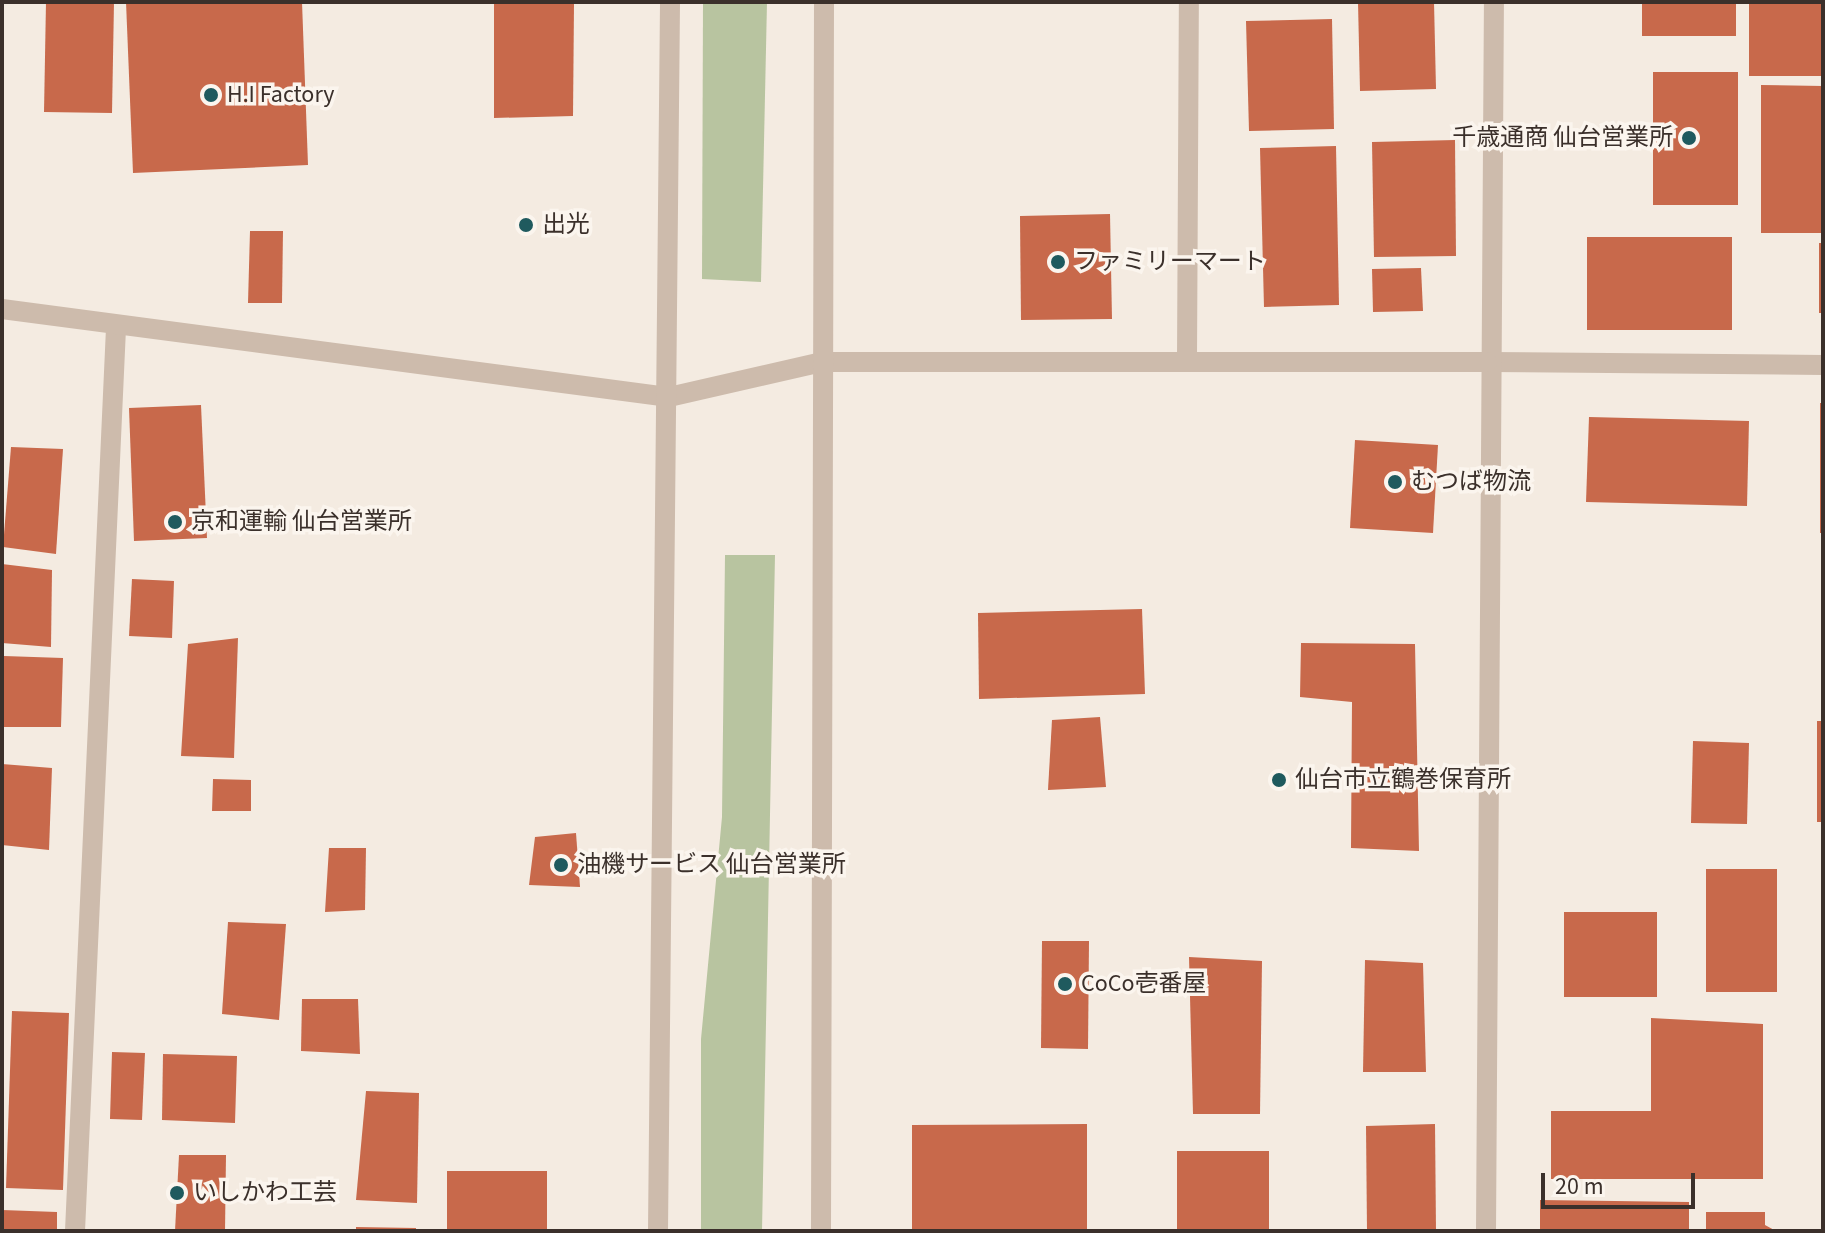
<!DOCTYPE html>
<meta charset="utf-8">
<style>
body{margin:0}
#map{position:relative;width:1825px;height:1233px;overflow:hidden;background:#f4ebe1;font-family:"Source Sans 3","Noto Sans JP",sans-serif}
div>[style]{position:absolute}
.green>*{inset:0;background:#b8c4a0}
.building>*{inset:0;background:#c8694b}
.minor>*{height:20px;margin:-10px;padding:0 10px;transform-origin:10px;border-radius:10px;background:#cdbbac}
.tertiary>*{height:20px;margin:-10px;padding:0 10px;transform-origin:10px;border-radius:10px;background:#cdbbac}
.dots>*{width:22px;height:22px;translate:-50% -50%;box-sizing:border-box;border:4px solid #fbf5ee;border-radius:50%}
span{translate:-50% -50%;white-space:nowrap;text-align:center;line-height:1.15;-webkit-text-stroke:7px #fbf5ee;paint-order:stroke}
.poi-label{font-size:24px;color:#3b302b}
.left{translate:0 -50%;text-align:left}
.right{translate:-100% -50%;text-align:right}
.frame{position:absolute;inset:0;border:4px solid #3b302b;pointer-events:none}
.scale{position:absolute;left:1541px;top:1173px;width:154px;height:36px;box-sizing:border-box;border:4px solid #3b302b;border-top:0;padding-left:10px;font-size:24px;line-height:28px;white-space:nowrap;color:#3b302b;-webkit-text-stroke:6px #fbf5ee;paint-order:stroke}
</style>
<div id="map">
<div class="green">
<i style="clip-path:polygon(703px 2px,767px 2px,761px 282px,702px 279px)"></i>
<i style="clip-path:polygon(725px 555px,775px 555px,762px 1231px,701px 1231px,701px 1039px,722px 817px)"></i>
</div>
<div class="building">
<i style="clip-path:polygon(46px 2px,114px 2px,112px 113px,44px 112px)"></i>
<i style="clip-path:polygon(126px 2px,302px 2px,308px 165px,133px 173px)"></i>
<i style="clip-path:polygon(1358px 2px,1434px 2px,1436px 89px,1360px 91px)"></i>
<i style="clip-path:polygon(1642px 2px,1736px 2px,1736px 36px,1642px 36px)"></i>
<i style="clip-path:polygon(1749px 2px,1823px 2px,1823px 76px,1749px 76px)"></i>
<i style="clip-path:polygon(494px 4px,574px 4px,573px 116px,494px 118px)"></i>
<i style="clip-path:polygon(1332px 19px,1334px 129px,1249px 131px,1246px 21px)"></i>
<i style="clip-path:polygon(1653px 72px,1738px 72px,1738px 205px,1653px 205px)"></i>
<i style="clip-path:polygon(1761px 85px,1823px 86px,1823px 233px,1761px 233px)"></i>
<i style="clip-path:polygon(1455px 140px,1456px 256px,1374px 257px,1372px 142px)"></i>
<i style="clip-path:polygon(1336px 146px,1339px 305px,1264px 307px,1260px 148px)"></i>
<i style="clip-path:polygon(1110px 214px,1112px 319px,1021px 320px,1020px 216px)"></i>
<i style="clip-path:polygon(250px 231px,283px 231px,282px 303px,248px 303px)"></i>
<i style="clip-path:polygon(1587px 237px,1732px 237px,1732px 330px,1587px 330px)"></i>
<i style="clip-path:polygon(1819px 243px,1823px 243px,1823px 313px,1819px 313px)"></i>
<i style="clip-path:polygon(1421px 268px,1423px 311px,1373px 312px,1372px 269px)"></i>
<i style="clip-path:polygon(1820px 403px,1823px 403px,1823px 533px,1820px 533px)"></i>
<i style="clip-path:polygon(201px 405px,207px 538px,134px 541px,129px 408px)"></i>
<i style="clip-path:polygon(1589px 417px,1749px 421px,1747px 506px,1586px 502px)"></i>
<i style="clip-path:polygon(1355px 440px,1438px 445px,1433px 533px,1350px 528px)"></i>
<i style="clip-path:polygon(11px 447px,63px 449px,56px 554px,3px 547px)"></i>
<i style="clip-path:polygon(2px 564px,52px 570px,51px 647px,2px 643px)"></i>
<i style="clip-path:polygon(132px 579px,174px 581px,172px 638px,129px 636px)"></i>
<i style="clip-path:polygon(1142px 609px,1145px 694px,979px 699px,978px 613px)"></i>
<i style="clip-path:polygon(238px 638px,234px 758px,181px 756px,188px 644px)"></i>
<i style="clip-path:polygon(1301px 643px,1415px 644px,1419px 851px,1351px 848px,1352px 702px,1300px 697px)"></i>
<i style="clip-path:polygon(4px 656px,63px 658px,61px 727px,2px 727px)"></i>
<i style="clip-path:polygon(1100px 717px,1106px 787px,1048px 790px,1052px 720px)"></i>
<i style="clip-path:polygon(1817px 721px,1823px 721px,1823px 822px,1817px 822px)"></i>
<i style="clip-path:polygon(1693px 741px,1749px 743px,1747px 824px,1691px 823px)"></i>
<i style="clip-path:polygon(2px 764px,52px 768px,49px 850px,2px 845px)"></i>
<i style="clip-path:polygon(213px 779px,251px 780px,251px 811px,212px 811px)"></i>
<i style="clip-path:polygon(576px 833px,580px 887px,529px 885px,535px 837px)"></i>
<i style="clip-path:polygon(329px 848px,366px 848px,365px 910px,325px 912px)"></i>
<i style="clip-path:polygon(1706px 869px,1777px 869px,1777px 992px,1706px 992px)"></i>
<i style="clip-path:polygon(1564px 912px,1657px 912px,1657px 997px,1564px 997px)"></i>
<i style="clip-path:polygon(228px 922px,286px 924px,279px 1020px,222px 1014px)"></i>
<i style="clip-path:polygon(1042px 941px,1089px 941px,1088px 1049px,1041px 1048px)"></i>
<i style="clip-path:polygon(1189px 957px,1262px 961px,1260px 1114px,1193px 1114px)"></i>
<i style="clip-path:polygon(1365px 960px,1423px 963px,1426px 1072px,1363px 1072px)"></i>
<i style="clip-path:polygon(302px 999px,358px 999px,360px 1054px,301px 1051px)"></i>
<i style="clip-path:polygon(12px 1011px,69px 1013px,63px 1190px,6px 1188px)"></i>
<i style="clip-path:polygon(1651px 1018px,1763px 1024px,1763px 1179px,1551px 1179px,1551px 1111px,1651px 1111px)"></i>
<i style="clip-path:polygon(112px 1052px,145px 1053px,142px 1120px,110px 1119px)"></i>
<i style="clip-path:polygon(163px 1054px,237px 1056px,235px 1123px,162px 1120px)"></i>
<i style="clip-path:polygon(366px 1091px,419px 1093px,417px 1203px,356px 1200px)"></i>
<i style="clip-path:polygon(1087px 1124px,1087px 1231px,912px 1231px,912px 1125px)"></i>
<i style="clip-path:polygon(1435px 1124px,1436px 1231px,1367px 1231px,1366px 1126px)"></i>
<i style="clip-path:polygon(1177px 1151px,1269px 1151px,1269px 1231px,1177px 1231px)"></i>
<i style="clip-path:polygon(179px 1155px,226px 1155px,225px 1231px,175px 1231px)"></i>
<i style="clip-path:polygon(447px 1171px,547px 1171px,547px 1231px,447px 1231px)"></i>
<i style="clip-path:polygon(1540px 1200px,1689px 1202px,1689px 1231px,1540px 1231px)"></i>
<i style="clip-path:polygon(2px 1210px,57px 1212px,57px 1231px,2px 1231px)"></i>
<i style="clip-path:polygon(1706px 1212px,1765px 1212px,1765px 1225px,1776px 1231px,1706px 1231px)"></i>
<i style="clip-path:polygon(356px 1227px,416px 1228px,416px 1231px,356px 1231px)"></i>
</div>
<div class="minor">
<i style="left:1187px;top:359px;width:357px;rotate:-89.7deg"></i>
<i style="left:1487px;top:362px;width:336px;rotate:0.5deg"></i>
<i style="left:75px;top:1231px;width:905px;rotate:-87.4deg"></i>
<i style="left:1486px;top:1231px;width:1229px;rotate:-89.63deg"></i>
</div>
<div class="tertiary">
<i style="left:2px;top:309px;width:673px;rotate:7.52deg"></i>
<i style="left:669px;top:397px;width:157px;rotate:-12.9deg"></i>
<i style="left:822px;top:362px;width:665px"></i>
<i style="left:658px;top:1231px;width:1229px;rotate:-89.44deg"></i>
<i style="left:821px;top:1231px;width:1229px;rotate:-89.86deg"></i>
</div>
<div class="dots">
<i style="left:211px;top:95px;background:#1f5a5e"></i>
<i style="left:1689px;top:138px;background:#1f5a5e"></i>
<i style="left:526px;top:225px;background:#1f5a5e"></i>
<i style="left:1058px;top:262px;background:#1f5a5e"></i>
<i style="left:1395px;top:482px;background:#1f5a5e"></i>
<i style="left:175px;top:522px;background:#1f5a5e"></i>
<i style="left:1279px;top:780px;background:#1f5a5e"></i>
<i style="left:561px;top:865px;background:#1f5a5e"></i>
<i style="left:1065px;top:984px;background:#1f5a5e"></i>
<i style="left:177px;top:1193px;background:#1f5a5e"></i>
</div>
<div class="poi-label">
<span class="left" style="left:227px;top:95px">H.I Factory</span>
<span class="right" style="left:1673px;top:138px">千歳通商 仙台営業所</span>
<span class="left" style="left:542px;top:225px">出光</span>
<span class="left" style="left:1074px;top:262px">ファミリーマート</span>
<span class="left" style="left:1411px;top:482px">むつば物流</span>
<span class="left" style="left:191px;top:522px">京和運輸 仙台営業所</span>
<span class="left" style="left:1295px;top:780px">仙台市立鶴巻保育所</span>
<span class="left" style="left:577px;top:865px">油機サービス 仙台営業所</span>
<span class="left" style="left:1081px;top:984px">CoCo壱番屋</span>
<span class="left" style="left:193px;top:1193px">いしかわ工芸</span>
</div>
<div class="frame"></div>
<div class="scale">20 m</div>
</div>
